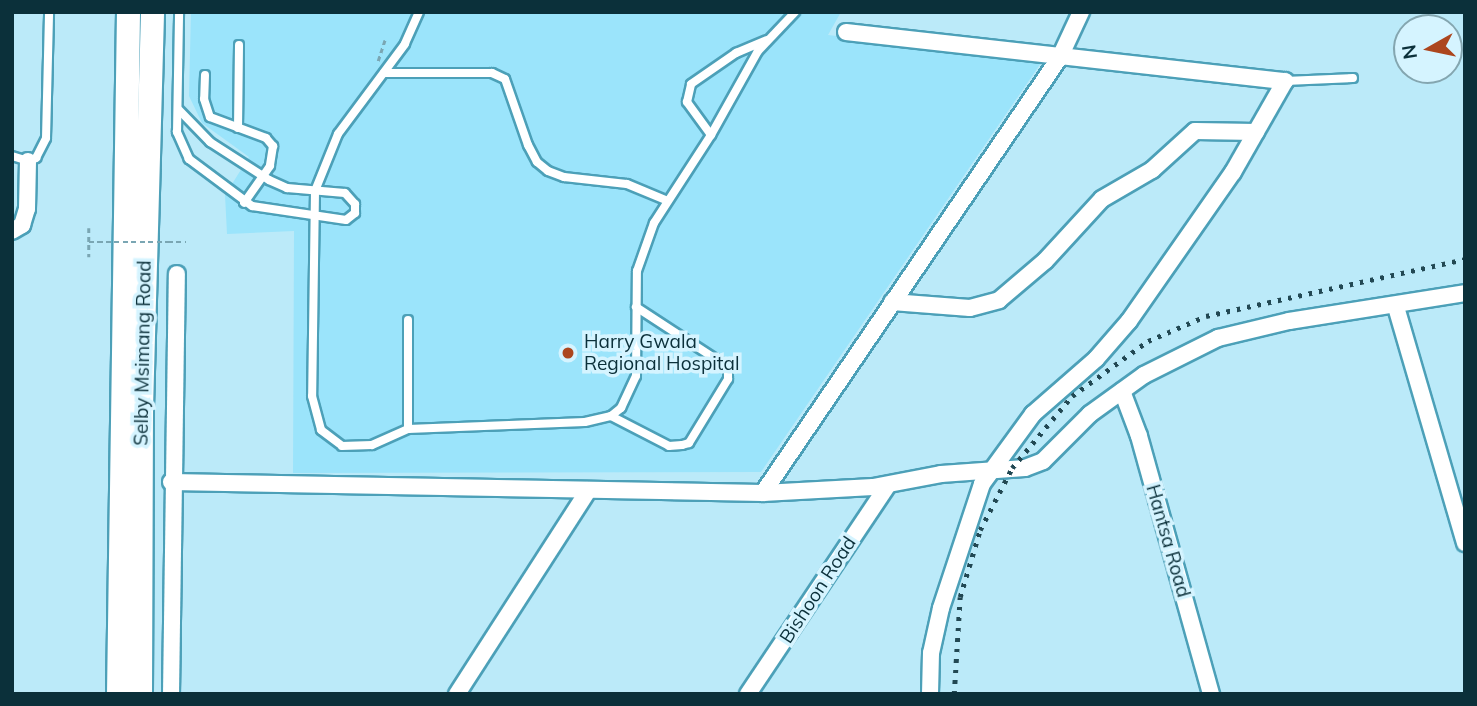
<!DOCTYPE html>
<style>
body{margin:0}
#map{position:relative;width:1477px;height:706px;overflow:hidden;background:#bbeaf9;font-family:Mulish,sans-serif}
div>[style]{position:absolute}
.built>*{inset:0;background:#9be4fb}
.path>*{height:2.5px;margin-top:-1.25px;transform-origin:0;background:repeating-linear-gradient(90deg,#7aa6b3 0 5px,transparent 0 8.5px)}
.roads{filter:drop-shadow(2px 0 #4ca0b8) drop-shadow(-2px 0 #4ca0b8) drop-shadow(0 2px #4ca0b8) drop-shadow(0 -2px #4ca0b8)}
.lane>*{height:8px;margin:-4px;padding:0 4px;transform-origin:4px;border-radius:4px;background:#fff}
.street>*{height:16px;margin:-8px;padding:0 8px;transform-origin:8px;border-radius:8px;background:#fff}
.secondary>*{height:23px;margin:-11.5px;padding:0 11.5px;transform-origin:11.5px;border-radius:11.5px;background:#fff}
.rail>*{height:4.5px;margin-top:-2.25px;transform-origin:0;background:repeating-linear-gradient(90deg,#224853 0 3.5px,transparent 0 10.5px)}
.path-bridge>*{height:2.5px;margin-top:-1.25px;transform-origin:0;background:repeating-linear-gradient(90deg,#7aa6b3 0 5px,transparent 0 8.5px)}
.dots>*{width:19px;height:19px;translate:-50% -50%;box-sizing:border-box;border:4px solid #d5f4ff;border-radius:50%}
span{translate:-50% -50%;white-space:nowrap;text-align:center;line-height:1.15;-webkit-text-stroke:7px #d5f4ff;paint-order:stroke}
.poi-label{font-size:19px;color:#0b303a}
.left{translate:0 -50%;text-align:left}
.street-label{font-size:19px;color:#0b303a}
.frame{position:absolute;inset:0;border:14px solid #0b303a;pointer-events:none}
.north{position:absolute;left:1393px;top:14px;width:70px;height:70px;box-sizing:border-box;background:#d5f4ff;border:2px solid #84a6b0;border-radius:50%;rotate:261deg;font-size:19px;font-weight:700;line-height:28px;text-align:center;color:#0b303a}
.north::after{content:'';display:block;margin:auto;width:24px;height:32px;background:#ac461e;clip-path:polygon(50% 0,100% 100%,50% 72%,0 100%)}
</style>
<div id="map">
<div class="built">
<i style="clip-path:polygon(191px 12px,841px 12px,828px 35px,1043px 60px,761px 472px,293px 473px,294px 231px,227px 234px,225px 195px,249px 157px,202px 123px,189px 96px)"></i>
</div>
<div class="path">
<i style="left:378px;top:61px;width:22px;rotate:-72deg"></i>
<i style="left:89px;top:228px;width:29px;rotate:90deg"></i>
<i style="left:168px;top:242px;width:18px"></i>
</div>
<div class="roads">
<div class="lane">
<i style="left:419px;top:12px;width:35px;rotate:114deg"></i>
<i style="left:405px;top:44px;width:112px;rotate:126.7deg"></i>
<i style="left:338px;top:134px;width:61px;rotate:112deg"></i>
<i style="left:315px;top:191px;width:205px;rotate:90.8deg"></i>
<i style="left:312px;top:396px;width:35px;rotate:75deg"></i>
<i style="left:321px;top:430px;width:26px;rotate:37deg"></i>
<i style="left:342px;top:446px;width:30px;rotate:-2deg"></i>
<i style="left:372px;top:445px;width:39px;rotate:-24deg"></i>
<i style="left:408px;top:429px;width:177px;rotate:-2.3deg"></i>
<i style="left:585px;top:422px;width:27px;rotate:-13deg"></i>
<i style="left:611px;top:416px;width:13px;rotate:-39deg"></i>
<i style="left:621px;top:408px;width:35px;rotate:-65deg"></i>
<i style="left:636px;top:376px;width:105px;rotate:-89.5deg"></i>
<i style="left:637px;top:271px;width:51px;rotate:-70.5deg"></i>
<i style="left:654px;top:223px;width:105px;rotate:-57.1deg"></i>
<i style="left:711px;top:135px;width:96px;rotate:-60.8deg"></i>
<i style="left:758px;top:51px;width:54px;rotate:-46.5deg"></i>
<i style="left:384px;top:73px;width:108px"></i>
<i style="left:492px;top:73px;width:14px;rotate:25deg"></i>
<i style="left:505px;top:79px;width:70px;rotate:70.8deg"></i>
<i style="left:528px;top:145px;width:19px;rotate:62deg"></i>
<i style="left:537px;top:162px;width:14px;rotate:39deg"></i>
<i style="left:548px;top:171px;width:17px;rotate:21deg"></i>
<i style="left:564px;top:177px;width:63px;rotate:6.3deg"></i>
<i style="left:627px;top:184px;width:44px;rotate:22.5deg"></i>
<i style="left:205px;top:75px;width:24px;rotate:92deg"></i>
<i style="left:204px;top:99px;width:19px;rotate:72deg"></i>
<i style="left:210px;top:117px;width:60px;rotate:20.6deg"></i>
<i style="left:266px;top:138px;width:11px;rotate:49deg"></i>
<i style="left:273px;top:146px;width:20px;rotate:99deg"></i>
<i style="left:270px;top:166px;width:45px;rotate:125.1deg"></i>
<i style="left:1285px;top:81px;width:68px;rotate:-2.5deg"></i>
<i style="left:179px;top:110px;width:45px;rotate:45.9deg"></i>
<i style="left:210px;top:142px;width:70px;rotate:32.8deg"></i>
<i style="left:269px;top:180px;width:20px;rotate:24deg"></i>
<i style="left:287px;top:188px;width:58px;rotate:4.9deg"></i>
<i style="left:345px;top:193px;width:15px;rotate:48deg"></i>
<i style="left:355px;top:204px;width:9px;rotate:90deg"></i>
<i style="left:355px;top:213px;width:11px;rotate:142deg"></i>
<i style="left:346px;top:220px;width:95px;rotate:-171.5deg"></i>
<i style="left:252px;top:206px;width:79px;rotate:-143.3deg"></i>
<i style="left:189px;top:159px;width:30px;rotate:-114deg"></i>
<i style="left:177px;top:132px;width:120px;rotate:-89deg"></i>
<i style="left:238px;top:128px;width:83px;rotate:-89.3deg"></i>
<i style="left:711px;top:135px;width:41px;rotate:-126deg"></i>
<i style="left:687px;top:102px;width:18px;rotate:-77deg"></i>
<i style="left:691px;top:84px;width:55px;rotate:-34.6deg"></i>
<i style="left:736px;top:53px;width:33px;rotate:-23deg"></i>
<i style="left:12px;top:156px;width:17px;rotate:17deg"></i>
<i style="left:28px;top:161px;width:9px;rotate:-21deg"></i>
<i style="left:36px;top:158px;width:22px;rotate:-63deg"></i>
<i style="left:46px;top:138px;width:126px;rotate:-88.6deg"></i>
<i style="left:611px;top:416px;width:65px;rotate:27.3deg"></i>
<i style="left:669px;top:446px;width:13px;rotate:-4deg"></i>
<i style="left:682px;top:445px;width:7px;rotate:-16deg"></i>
<i style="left:689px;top:443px;width:75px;rotate:-58.6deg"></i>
<i style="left:728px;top:379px;width:12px;rotate:-90deg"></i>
<i style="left:728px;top:367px;width:110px;rotate:-146.9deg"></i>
<i style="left:408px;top:429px;width:109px;rotate:-90deg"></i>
</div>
<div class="street">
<i style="left:846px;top:32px;width:442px;rotate:6.4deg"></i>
<i style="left:1285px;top:81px;width:105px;rotate:119.7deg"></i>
<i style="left:1233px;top:172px;width:182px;rotate:124.9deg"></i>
<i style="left:1129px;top:321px;width:50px;rotate:131deg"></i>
<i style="left:1096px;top:359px;width:84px;rotate:138.9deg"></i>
<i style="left:1033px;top:414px;width:87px;rotate:126.1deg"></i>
<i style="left:982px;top:484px;width:131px;rotate:108.3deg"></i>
<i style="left:941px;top:608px;width:46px;rotate:102.5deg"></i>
<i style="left:931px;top:653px;width:41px;rotate:91.4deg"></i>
<i style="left:12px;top:231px;width:12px;rotate:-31deg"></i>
<i style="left:22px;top:225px;width:17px;rotate:-73deg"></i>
<i style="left:27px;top:209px;width:48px;rotate:-88.8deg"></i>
<i style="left:892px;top:302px;width:78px;rotate:4.4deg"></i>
<i style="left:970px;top:308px;width:30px;rotate:-15deg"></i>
<i style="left:999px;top:300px;width:60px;rotate:-40.3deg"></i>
<i style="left:1045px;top:261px;width:84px;rotate:-47.4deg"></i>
<i style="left:1102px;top:199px;width:58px;rotate:-30.1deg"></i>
<i style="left:1152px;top:170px;width:58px;rotate:-42.2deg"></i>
<i style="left:1195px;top:131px;width:61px;rotate:0.9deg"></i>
<i style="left:1396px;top:307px;width:246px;rotate:73.7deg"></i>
<i style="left:1122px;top:391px;width:48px;rotate:69.3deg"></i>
<i style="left:1139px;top:436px;width:268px;rotate:74.4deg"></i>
<i style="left:171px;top:482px;width:592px;rotate:1.06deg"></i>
<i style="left:763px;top:493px;width:110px;rotate:-3.1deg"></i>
<i style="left:873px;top:487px;width:69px;rotate:-10.8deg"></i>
<i style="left:941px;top:474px;width:84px;rotate:-4.1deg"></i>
<i style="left:1025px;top:468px;width:19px;rotate:-21deg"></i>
<i style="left:1043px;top:461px;width:66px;rotate:-45deg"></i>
<i style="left:1090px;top:414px;width:67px;rotate:-35.8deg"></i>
<i style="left:1144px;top:375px;width:83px;rotate:-26.6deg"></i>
<i style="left:1218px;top:338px;width:73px;rotate:-13.5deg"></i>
<i style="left:1289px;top:321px;width:178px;rotate:-9deg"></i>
<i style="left:763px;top:493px;width:528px;rotate:-55.74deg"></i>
<i style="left:1060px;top:57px;width:50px;rotate:-65deg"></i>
<i style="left:171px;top:694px;width:420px;rotate:-89.2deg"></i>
<i style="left:457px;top:694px;width:242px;rotate:-57.2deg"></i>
<i style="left:748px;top:694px;width:250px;rotate:-56.2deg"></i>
</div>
<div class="secondary">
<i style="left:118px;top:694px;width:682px;rotate:-89.16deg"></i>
<i style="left:140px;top:694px;width:287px;rotate:-89.8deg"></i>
<i style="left:141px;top:407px;width:395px;rotate:-88.4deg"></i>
</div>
</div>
<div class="rail">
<i style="left:954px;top:694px;width:97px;rotate:-86.5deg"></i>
<i style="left:960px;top:597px;width:70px;rotate:-73.4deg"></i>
<i style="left:980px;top:530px;width:70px;rotate:-62.7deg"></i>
<i style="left:1012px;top:468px;width:94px;rotate:-50.2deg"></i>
<i style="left:1072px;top:396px;width:94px;rotate:-35.9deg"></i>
<i style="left:1148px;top:341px;width:63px;rotate:-23.3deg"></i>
<i style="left:1206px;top:316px;width:265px;rotate:-12.4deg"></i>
</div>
<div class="path-bridge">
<i style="left:89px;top:242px;width:79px"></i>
</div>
<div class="dots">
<i style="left:568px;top:353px;background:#ac461e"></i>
</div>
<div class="poi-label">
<span class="left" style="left:584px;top:353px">Harry Gwala<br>Regional Hospital</span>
</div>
<div class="street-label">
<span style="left:143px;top:353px;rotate:-89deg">Selby Msimang Road</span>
<span style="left:1168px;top:541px;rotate:74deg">Hantsa Road</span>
<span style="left:818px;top:590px;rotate:-57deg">Bishoon Road</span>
</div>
<div class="frame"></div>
<div class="north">N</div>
</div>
